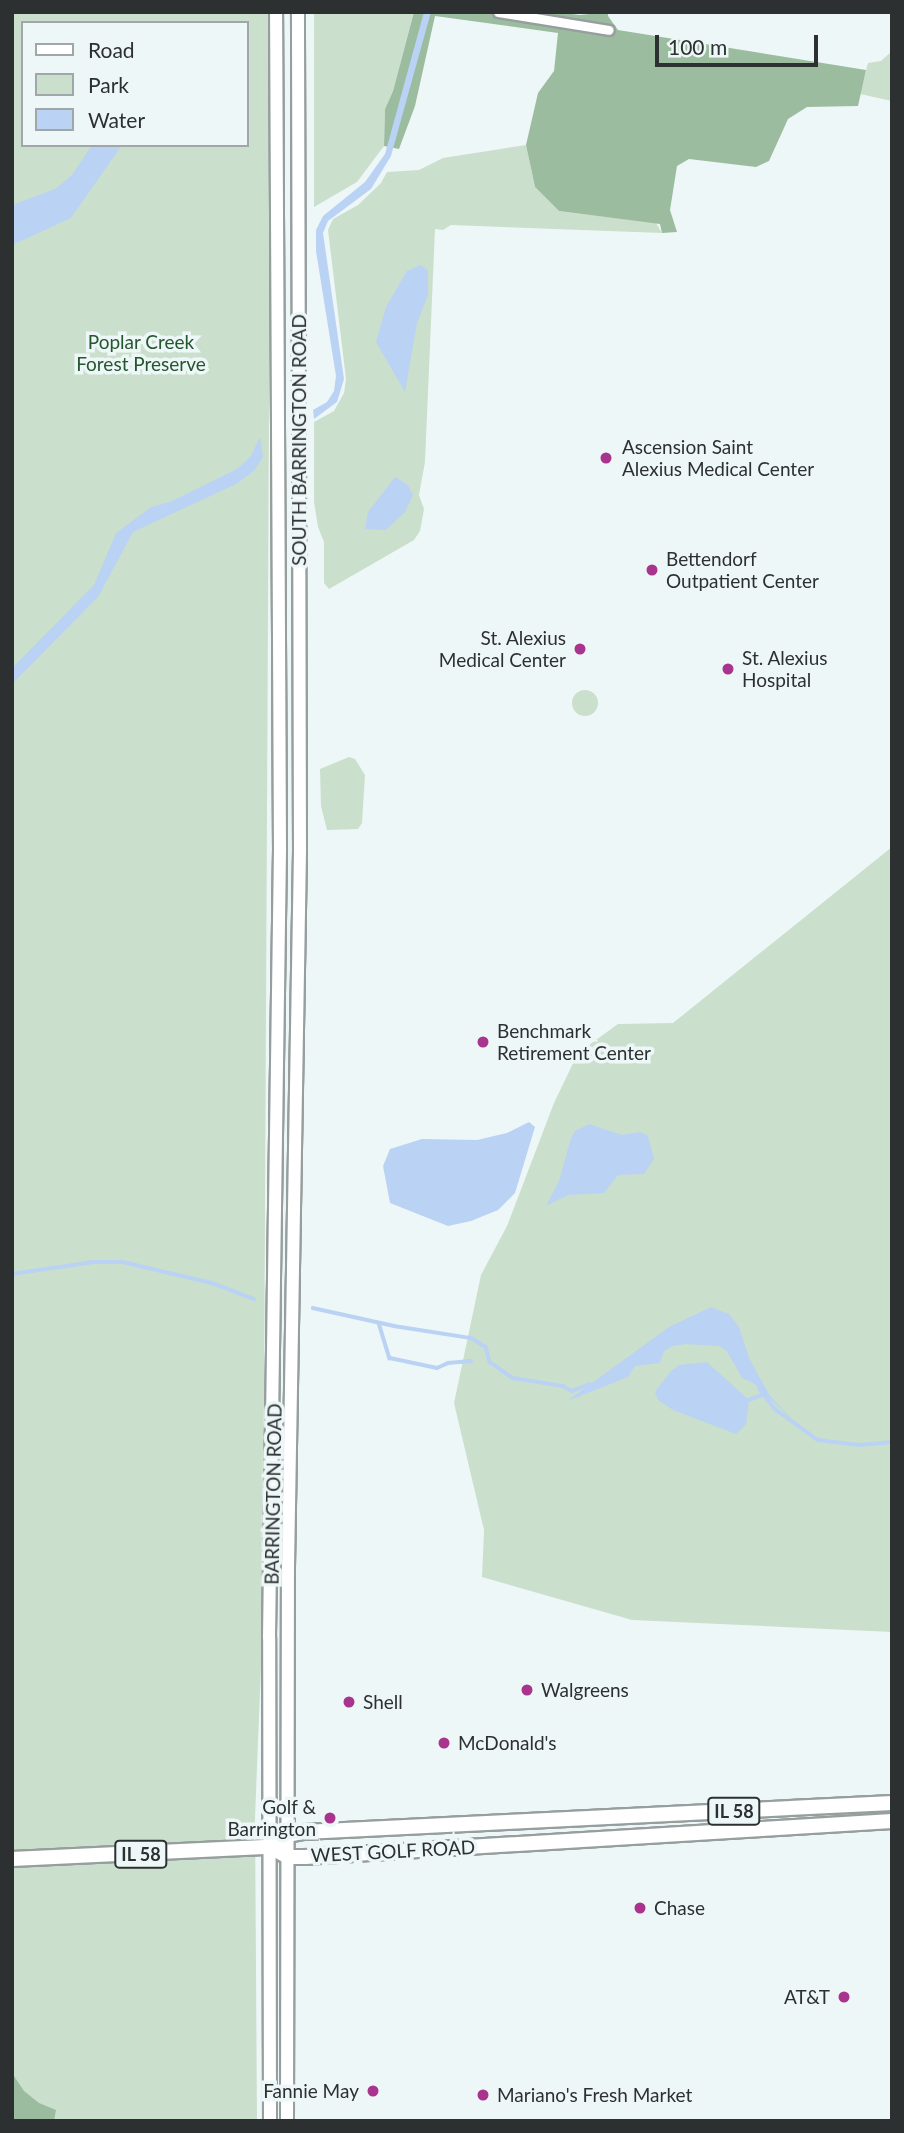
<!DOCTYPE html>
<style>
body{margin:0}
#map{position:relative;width:904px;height:2133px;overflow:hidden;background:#eef7f7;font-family:Lato,sans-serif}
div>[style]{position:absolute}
.green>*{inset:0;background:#cbdfcd}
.round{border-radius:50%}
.forest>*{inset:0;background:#9bbc9e}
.water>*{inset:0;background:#bad2f4}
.stream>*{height:3.5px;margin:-1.75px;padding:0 1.75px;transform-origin:1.75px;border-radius:1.75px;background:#bad2f4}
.roads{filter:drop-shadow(2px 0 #969e9e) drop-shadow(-2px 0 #969e9e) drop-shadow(0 2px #969e9e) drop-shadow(0 -2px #969e9e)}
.minor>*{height:9px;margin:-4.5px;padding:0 4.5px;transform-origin:4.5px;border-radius:4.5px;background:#fff}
.secondary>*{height:12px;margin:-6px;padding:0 6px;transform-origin:6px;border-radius:6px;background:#fff}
.primary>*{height:14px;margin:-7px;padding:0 7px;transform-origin:7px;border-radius:7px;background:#fff}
.dots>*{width:19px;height:19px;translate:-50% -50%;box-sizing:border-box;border:4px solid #eef7f7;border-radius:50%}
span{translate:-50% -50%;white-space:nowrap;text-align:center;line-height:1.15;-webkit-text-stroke:7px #eef7f7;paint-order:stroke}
.shield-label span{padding:2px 5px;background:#eef7f7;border:2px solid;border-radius:5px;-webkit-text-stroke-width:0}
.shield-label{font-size:18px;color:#2d3031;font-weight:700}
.park-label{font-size:19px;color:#25562f}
.street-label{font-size:19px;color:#2d3031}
.poi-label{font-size:19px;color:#2d3031}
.left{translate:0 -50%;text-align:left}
.right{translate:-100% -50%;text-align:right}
.frame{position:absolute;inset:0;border:14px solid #2d3031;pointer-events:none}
.legend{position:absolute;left:21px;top:21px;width:228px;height:126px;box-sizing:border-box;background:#eef7f7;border:2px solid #a1a7a8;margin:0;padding:9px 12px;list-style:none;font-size:21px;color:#2d3031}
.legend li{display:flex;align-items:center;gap:14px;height:35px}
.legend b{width:35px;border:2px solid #a1a7a8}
.scale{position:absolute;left:655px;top:35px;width:163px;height:32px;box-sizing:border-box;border:4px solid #2d3031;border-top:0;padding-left:9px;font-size:21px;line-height:24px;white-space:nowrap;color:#2d3031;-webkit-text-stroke:5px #eef7f7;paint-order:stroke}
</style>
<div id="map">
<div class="green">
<i style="clip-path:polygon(evenodd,12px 12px,271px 12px,263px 1616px,255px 1818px,257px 2121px,12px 2121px,12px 12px,23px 23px,247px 23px,247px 145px,23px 145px,23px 23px)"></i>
<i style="clip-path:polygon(314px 12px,414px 12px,393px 91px,385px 109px,384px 146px,357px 182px,314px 207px)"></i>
<i style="clip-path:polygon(892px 51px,892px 101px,860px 94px,868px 63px,881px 61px)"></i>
<i style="clip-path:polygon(526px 145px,535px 187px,559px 211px,656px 223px,662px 233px,451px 225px,443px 230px,435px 229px,425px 462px,419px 495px,424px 509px,420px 531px,414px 540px,329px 589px,324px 583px,324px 542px,318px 527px,314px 502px,314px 422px,334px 411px,344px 393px,346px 379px,328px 230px,333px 219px,358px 205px,381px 183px,387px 172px,419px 170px,443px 158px)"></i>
<i class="round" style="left:572px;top:690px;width:26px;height:26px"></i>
<i style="clip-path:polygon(349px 757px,355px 759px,365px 775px,362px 823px,358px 829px,327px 830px,321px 806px,320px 769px)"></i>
<i style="clip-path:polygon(892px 847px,892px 1632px,632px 1620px,482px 1577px,484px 1530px,454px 1403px,481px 1275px,507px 1226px,554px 1103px,578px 1053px,618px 1024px,673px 1023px)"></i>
</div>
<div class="forest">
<i style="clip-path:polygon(414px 12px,556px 12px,580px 15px,608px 12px,608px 16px,618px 30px,866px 70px,858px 106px,807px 107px,788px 119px,769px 161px,756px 167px,689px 159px,677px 166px,670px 210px,677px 232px,662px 233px,660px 224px,559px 211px,535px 187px,526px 145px,538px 93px,554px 71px,558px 33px,435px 16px,415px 106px,399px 149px,384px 146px,385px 109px,393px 91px)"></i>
<i style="clip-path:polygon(12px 2073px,24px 2091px,39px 2103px,56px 2110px,54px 2121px,12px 2121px)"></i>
</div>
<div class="water">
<i style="clip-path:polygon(424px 12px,431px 12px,391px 156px,371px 189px,328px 221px,323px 233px,344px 379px,337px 402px,314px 419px,313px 410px,327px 402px,334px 391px,336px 376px,316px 251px,316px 230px,323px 216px,365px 182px,385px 154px)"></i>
<i style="clip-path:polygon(92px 145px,122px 145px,71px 218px,12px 245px,12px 205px,55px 189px,72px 175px)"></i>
<i style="clip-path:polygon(420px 265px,428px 270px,428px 295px,417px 323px,405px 392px,376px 342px,386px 307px,407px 271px)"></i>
<i style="clip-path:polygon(260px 437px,263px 457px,254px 471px,236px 484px,133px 532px,98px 597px,12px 684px,12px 668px,94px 585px,116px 533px,151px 507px,170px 502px,237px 469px,251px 456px)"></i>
<i style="clip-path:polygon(395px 477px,408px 485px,413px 495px,405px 512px,386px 530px,365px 529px,368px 512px)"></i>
<i style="clip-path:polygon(529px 1122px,535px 1127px,515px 1193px,498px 1210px,471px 1221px,448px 1226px,390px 1203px,383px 1166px,390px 1149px,422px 1139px,477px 1140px,507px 1133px)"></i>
<i style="clip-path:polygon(589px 1124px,622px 1135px,640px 1132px,648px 1136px,654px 1159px,644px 1174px,618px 1175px,604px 1193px,568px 1195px,546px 1206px,559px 1181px,571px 1138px,575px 1131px)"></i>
<i style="clip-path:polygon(711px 1307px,729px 1314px,739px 1327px,749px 1358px,770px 1396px,798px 1425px,752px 1382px,743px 1379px,726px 1350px,719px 1346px,686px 1344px,673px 1346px,664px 1351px,660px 1363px,635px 1366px,628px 1377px,567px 1401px,669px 1327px)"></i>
<i style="clip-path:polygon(707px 1362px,749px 1400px,746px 1424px,736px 1434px,673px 1410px,658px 1400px,655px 1392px,671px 1371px,679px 1365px)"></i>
</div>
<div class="stream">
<i style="left:12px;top:1274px;width:82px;rotate:-8.4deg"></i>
<i style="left:93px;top:1262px;width:30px"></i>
<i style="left:123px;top:1262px;width:91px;rotate:13.3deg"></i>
<i style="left:212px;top:1283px;width:45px;rotate:20.9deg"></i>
<i style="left:313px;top:1308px;width:83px;rotate:12.5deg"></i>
<i style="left:394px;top:1326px;width:78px;rotate:8.9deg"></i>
<i style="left:471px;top:1338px;width:17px;rotate:31deg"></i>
<i style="left:486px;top:1347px;width:16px;rotate:75deg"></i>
<i style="left:490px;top:1362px;width:28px;rotate:35deg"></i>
<i style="left:513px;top:1378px;width:51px;rotate:9.1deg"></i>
<i style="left:563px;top:1386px;width:10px;rotate:29deg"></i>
<i style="left:572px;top:1391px;width:19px;rotate:-21deg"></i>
<i style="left:379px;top:1323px;width:37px;rotate:73deg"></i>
<i style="left:390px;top:1358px;width:48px;rotate:12deg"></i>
<i style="left:437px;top:1368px;width:12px;rotate:-24deg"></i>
<i style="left:448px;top:1363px;width:23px;rotate:-5deg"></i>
<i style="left:760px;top:1389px;width:25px;rotate:53deg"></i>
<i style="left:775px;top:1409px;width:53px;rotate:35.8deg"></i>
<i style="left:818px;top:1440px;width:41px;rotate:7deg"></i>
<i style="left:859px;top:1445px;width:33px;rotate:-5deg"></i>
<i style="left:749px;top:1400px;width:15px;rotate:-20deg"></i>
</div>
<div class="roads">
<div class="minor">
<i style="left:498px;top:12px;width:112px;rotate:9.2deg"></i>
</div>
<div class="secondary">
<i style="left:270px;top:2121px;width:484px;rotate:-90.1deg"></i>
<i style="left:269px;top:1637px;width:788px;rotate:-89.2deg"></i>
<i style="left:280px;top:849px;width:837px;rotate:-90.27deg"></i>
<i style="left:287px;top:2121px;width:554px;rotate:-89.9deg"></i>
<i style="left:288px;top:1567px;width:717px;rotate:-89.04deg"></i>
<i style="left:300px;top:850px;width:838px;rotate:-90.14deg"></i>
</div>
<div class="primary">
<i style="left:270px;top:1847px;width:22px;rotate:-34deg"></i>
<i style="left:288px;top:1835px;width:16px;rotate:-11deg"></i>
<i style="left:304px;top:1832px;width:589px;rotate:-2.82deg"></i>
<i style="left:270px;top:1847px;width:21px;rotate:29deg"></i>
<i style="left:288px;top:1857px;width:17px"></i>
<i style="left:305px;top:1857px;width:588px;rotate:-3.51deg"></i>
<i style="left:12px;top:1859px;width:258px;rotate:-2.7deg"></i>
</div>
</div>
<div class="dots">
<i style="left:606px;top:458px;background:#a8348d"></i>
<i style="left:652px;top:570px;background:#a8348d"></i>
<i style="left:580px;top:649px;background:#a8348d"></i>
<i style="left:728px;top:669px;background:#a8348d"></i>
<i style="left:483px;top:1042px;background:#a8348d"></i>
<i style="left:527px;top:1690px;background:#a8348d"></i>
<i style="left:349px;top:1702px;background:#a8348d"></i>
<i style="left:444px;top:1743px;background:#a8348d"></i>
<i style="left:330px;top:1818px;background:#a8348d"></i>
<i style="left:640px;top:1908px;background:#a8348d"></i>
<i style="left:844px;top:1997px;background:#a8348d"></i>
<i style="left:373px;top:2091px;background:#a8348d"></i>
<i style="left:483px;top:2095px;background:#a8348d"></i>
</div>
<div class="shield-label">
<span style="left:734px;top:1811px">IL 58</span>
<span style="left:141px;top:1854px">IL 58</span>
</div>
<div class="park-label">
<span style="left:141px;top:353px">Poplar Creek<br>Forest Preserve</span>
</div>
<div class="street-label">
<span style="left:299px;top:440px;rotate:-90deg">SOUTH BARRINGTON ROAD</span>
<span style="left:273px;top:1494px;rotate:-89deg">BARRINGTON ROAD</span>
<span style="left:393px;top:1851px;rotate:-3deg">WEST GOLF ROAD</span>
</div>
<div class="poi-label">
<span class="left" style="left:622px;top:458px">Ascension Saint<br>Alexius Medical Center</span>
<span class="left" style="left:666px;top:570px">Bettendorf<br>Outpatient Center</span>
<span class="right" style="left:566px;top:649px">St. Alexius<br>Medical Center</span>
<span class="left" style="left:742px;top:669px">St. Alexius<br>Hospital</span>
<span class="left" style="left:497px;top:1042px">Benchmark<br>Retirement Center</span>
<span class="left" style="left:541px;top:1690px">Walgreens</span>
<span class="left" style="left:363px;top:1702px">Shell</span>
<span class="left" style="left:458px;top:1743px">McDonald's</span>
<span class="right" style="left:316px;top:1818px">Golf &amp;<br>Barrington</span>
<span class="left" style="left:654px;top:1908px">Chase</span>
<span class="right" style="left:830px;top:1997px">AT&amp;T</span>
<span class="right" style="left:359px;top:2091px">Fannie May</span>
<span class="left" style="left:497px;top:2095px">Mariano's Fresh Market</span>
</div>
<div class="frame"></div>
<ul class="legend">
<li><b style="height:9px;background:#fff"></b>Road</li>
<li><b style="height:19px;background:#cbdfcd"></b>Park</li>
<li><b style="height:19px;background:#bad2f4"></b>Water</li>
</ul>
<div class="scale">100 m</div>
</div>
